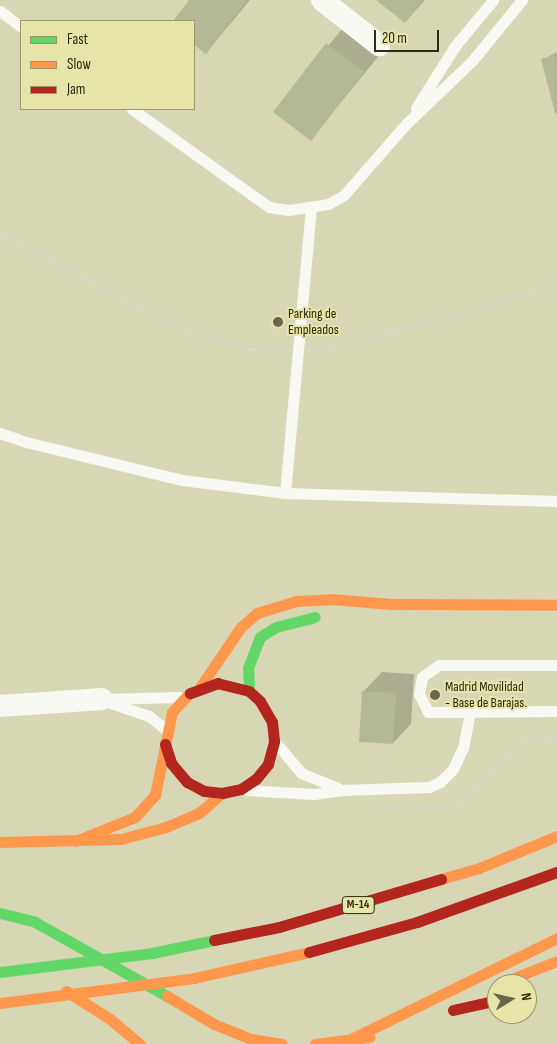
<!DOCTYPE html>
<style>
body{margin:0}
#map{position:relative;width:557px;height:1044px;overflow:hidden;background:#d8d7b5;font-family:"Sofia Sans Condensed",sans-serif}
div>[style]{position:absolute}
.shadow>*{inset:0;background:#0003}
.building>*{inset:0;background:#b3b997}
.path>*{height:3px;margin-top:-1.5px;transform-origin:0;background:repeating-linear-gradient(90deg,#d6d6cc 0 5px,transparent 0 7.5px)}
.lane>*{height:11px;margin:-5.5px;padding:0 5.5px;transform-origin:5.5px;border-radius:5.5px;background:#f9f9f4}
.street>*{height:22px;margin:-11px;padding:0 11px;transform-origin:11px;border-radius:11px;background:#f9f9f4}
.fast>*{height:11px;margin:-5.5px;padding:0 5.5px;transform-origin:5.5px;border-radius:5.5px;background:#63d668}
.slow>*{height:11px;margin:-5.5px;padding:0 5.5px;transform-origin:5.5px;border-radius:5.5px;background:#ff974d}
.jam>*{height:11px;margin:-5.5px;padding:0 5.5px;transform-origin:5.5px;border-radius:5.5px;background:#b3261e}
.dots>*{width:14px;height:14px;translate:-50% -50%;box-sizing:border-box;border:2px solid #e6e4a7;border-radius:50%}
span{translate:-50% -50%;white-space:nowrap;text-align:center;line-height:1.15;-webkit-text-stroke:4px #e6e4a7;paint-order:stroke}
.shield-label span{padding:1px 4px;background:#e6e4a7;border:1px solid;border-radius:4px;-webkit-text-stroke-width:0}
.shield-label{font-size:12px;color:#2c2b12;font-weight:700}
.poi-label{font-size:14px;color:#2c2b12}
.left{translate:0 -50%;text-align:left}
.legend{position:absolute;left:20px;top:20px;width:175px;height:90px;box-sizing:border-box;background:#e6e4a7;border:1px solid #9c9a6b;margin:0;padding:6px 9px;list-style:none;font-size:15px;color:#2c2b12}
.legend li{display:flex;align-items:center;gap:10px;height:25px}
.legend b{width:25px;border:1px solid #9c9a6b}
.north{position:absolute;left:487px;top:974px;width:50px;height:50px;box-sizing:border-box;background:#e6e4a7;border:1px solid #9c9a6b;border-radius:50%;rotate:81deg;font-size:14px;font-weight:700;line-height:20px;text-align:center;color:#2c2b12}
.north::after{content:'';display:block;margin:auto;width:18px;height:22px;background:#68674b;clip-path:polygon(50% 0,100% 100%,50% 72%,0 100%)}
.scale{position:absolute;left:374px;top:30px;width:65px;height:22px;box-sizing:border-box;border:2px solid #2c2b12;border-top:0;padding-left:6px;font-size:15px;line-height:18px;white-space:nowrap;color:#2c2b12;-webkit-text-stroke:4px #e6e4a7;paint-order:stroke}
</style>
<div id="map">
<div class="shadow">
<i style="clip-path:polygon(190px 0,250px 0,206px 53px,194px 43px,194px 21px,174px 21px)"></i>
<i style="clip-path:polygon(378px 0,425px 0,405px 22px)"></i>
<i style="clip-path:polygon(342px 29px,378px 57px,311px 139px,275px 111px)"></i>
<i style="clip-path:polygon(557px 52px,557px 115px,542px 60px)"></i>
<i style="clip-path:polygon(382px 672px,414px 674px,411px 724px,393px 743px,364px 691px)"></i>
</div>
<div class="building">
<i style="clip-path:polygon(189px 0,247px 0,206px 54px,194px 45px,194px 21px,173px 21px)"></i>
<i style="clip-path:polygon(376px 0,423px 0,405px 23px)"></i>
<i style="clip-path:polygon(326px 43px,364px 72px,311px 141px,273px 112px)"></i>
<i style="clip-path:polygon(555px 55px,557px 63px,556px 117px,541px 59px)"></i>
<i style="clip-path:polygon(362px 691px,396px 693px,393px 744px,359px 742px)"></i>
</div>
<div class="path">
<i style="left:0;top:234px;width:212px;rotate:27.5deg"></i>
<i style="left:188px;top:332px;width:64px;rotate:15.3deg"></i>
<i style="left:250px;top:349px;width:33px;rotate:3deg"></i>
<i style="left:314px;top:350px;width:18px;rotate:-6deg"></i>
<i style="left:332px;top:348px;width:233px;rotate:-15.4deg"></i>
<i style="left:381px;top:764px;width:8px;rotate:90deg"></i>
<i style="left:382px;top:803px;width:5px;rotate:90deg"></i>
<i style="left:382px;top:808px;width:73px;rotate:-0.8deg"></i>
<i style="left:455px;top:807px;width:98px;rotate:-44.2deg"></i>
<i style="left:525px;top:739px;width:32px;rotate:-4deg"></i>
</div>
<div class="lane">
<i style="left:0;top:11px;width:26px;rotate:37deg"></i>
<i style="left:416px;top:108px;width:73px;rotate:-57.8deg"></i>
<i style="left:455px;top:46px;width:60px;rotate:-50.4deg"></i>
<i style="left:132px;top:109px;width:168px;rotate:35.6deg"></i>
<i style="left:269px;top:207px;width:19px;rotate:9deg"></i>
<i style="left:288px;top:210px;width:40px;rotate:-8.5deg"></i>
<i style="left:328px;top:204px;width:18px;rotate:-29deg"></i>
<i style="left:344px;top:195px;width:94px;rotate:-48.9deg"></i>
<i style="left:406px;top:124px;width:91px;rotate:-43.7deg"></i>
<i style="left:472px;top:61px;width:79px;rotate:-50.7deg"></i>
<i style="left:0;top:433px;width:28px;rotate:19deg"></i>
<i style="left:26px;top:442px;width:161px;rotate:13.7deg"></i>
<i style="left:182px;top:480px;width:104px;rotate:7.2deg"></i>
<i style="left:285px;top:493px;width:272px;rotate:1.7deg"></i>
<i style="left:285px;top:493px;width:286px;rotate:-84.8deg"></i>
<i style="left:557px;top:665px;width:118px;rotate:180deg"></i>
<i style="left:439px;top:665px;width:21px;rotate:145deg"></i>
<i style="left:422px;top:677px;width:17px;rotate:100deg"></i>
<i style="left:419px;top:694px;width:20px;rotate:63deg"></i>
<i style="left:428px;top:712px;width:129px;rotate:-0.4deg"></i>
<i style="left:102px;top:699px;width:77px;rotate:-1.5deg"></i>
<i style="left:108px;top:702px;width:43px;rotate:18.9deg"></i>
<i style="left:149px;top:716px;width:22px;rotate:39deg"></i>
<i style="left:276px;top:743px;width:39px;rotate:50deg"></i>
<i style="left:301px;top:773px;width:40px;rotate:22deg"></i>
<i style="left:247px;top:790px;width:67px;rotate:3.4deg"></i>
<i style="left:314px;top:794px;width:28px;rotate:-8deg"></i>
<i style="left:342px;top:790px;width:87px;rotate:-2deg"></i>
<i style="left:429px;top:787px;width:12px;rotate:-24deg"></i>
<i style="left:440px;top:782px;width:18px;rotate:-45deg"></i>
<i style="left:453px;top:769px;width:23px;rotate:-65deg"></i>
<i style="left:463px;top:748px;width:37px;rotate:-79deg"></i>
</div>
<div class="street">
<i style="left:322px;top:0;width:73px;rotate:38.3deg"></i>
<i style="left:0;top:706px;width:102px;rotate:-3.9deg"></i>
</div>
<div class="fast">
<i style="left:249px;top:691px;width:23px;rotate:-92deg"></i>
<i style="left:248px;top:668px;width:33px;rotate:-69deg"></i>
<i style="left:260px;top:637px;width:19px;rotate:-32deg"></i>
<i style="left:276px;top:627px;width:40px;rotate:-14.4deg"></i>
<i style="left:0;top:913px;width:36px;rotate:14deg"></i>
<i style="left:35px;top:922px;width:151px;rotate:29.3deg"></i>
<i style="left:0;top:972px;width:153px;rotate:-7.1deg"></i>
<i style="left:152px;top:953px;width:63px;rotate:-11.8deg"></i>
</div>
<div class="slow">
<i style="left:200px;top:687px;width:73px;rotate:-55.7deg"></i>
<i style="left:241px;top:627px;width:21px;rotate:-41deg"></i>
<i style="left:257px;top:613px;width:41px;rotate:-17.1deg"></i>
<i style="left:296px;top:601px;width:35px;rotate:-3deg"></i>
<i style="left:331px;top:599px;width:60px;rotate:4.8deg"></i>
<i style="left:391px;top:604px;width:166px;rotate:0.3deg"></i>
<i style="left:75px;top:841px;width:65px;rotate:-21.8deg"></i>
<i style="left:135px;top:817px;width:30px;rotate:-48deg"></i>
<i style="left:155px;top:795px;width:85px;rotate:-78.4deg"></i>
<i style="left:172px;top:712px;width:26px;rotate:-47deg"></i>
<i style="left:0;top:842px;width:121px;rotate:-1.4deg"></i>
<i style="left:121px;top:839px;width:47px;rotate:-14.9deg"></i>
<i style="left:166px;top:827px;width:36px;rotate:-23deg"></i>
<i style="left:199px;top:813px;width:30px;rotate:-41deg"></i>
<i style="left:441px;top:879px;width:40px;rotate:-16deg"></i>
<i style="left:479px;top:868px;width:84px;rotate:-22.3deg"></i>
<i style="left:516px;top:977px;width:44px;rotate:-21.3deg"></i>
<i style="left:66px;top:991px;width:52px;rotate:32.5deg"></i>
<i style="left:110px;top:1019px;width:39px;rotate:40deg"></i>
<i style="left:167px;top:996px;width:55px;rotate:30.8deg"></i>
<i style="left:214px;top:1024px;width:40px;rotate:22deg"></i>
<i style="left:251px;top:1039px;width:31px;rotate:9deg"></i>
<i style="left:0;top:1003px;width:196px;rotate:-7.3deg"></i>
<i style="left:194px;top:978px;width:118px;rotate:-12.7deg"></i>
<i style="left:353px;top:1038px;width:227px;rotate:-26.1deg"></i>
<i style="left:315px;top:1044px;width:55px;rotate:-7.3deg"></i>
</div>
<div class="jam">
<i style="left:165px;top:744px;width:20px;rotate:72deg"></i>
<i style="left:171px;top:763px;width:25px;rotate:50deg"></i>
<i style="left:187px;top:782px;width:19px;rotate:28deg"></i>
<i style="left:204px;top:791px;width:18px;rotate:6deg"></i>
<i style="left:222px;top:793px;width:19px;rotate:-12deg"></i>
<i style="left:241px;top:789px;width:18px;rotate:-34deg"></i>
<i style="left:256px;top:779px;width:19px;rotate:-51deg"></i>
<i style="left:268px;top:764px;width:24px;rotate:-75deg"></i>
<i style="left:274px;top:741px;width:19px;rotate:-96deg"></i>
<i style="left:272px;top:722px;width:24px;rotate:-120deg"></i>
<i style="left:260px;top:701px;width:15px;rotate:-138deg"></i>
<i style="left:249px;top:691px;width:32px;rotate:-166deg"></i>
<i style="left:218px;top:683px;width:30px;rotate:160deg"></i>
<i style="left:214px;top:940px;width:66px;rotate:-11.3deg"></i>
<i style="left:279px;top:927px;width:169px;rotate:-16.5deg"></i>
<i style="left:309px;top:952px;width:112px;rotate:-15.5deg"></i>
<i style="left:417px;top:922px;width:149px;rotate:-19.7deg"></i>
<i style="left:453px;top:1010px;width:45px;rotate:-12.8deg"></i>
</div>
<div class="dots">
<i style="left:278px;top:322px;background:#68674b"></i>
<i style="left:435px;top:695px;background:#68674b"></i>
</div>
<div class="shield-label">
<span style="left:358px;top:905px">M-14</span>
</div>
<div class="poi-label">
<span class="left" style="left:288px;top:322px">Parking de<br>Empleados</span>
<span class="left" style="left:445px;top:695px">Madrid Movilidad<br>- Base de Barajas.</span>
</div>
<ul class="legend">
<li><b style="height:6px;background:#63d668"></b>Fast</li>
<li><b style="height:6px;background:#ff974d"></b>Slow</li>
<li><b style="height:6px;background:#b3261e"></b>Jam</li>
</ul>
<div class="north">N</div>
<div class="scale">20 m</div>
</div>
